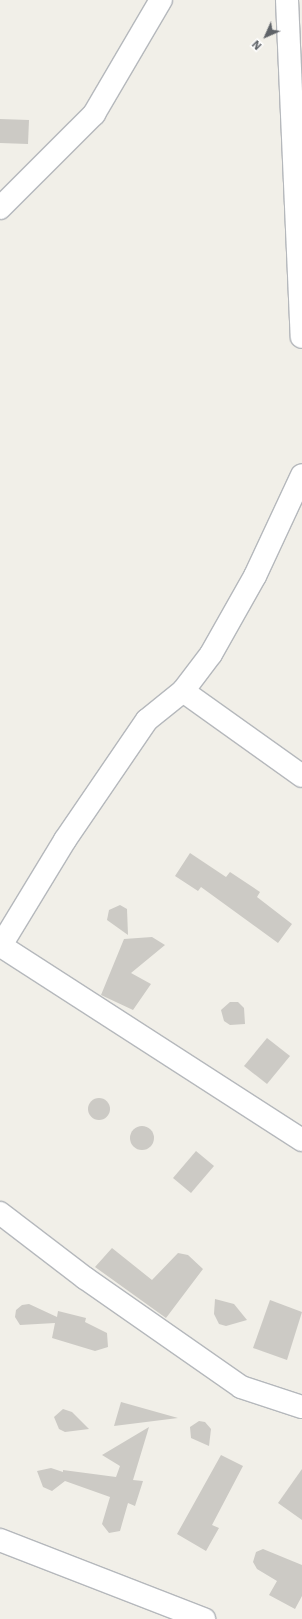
<!DOCTYPE html>
<style>
body{margin:0}
#map{position:relative;width:302px;height:1619px;overflow:hidden;background:#f1efe8;font-family:"Work Sans",sans-serif}
div>[style]{position:absolute}
.building>*{inset:0;background:#cccac5}
.round{border-radius:50%}
.roads{filter:drop-shadow(1px 0 #b5b8bc) drop-shadow(-1px 0 #b5b8bc) drop-shadow(0 1px #b5b8bc) drop-shadow(0 -1px #b5b8bc)}
.minor>*{height:22px;margin:-11px;padding:0 11px;transform-origin:11px;border-radius:11px;background:#fff}
span{translate:-50% -50%;white-space:nowrap;text-align:center;line-height:1.15;-webkit-text-stroke:3.5px #fff;paint-order:stroke}
.north{position:absolute;left:246px;top:16px;width:40px;height:40px;-webkit-text-stroke:3px #fff;paint-order:stroke;rotate:225deg;font-size:11px;font-weight:700;line-height:16px;text-align:center;color:#5f6368}
.north::after{content:'';display:block;margin:auto;width:14px;height:18px;background:#5f6368;clip-path:polygon(50% 0,100% 100%,50% 72%,0 100%)}
</style>
<div id="map">
<div class="building">
<i style="clip-path:polygon(0 119px,29px 120px,28px 144px,0 143px)"></i>
<i style="clip-path:polygon(190px 853px,226px 877px,230px 872px,260px 892px,257px 897px,292px 924px,278px 943px,201px 887px,198px 891px,175px 876px)"></i>
<i style="clip-path:polygon(120px 905px,127px 909px,128px 935px,107px 920px,109px 910px)"></i>
<i style="clip-path:polygon(152px 937px,165px 945px,131px 973px,151px 984px,133px 1010px,101px 995px,124px 939px)"></i>
<i style="clip-path:polygon(230px 1002px,238px 1002px,244px 1008px,245px 1024px,230px 1025px,224px 1021px,221px 1010px)"></i>
<i style="clip-path:polygon(267px 1038px,290px 1056px,267px 1084px,244px 1066px)"></i>
<i class="round" style="left:88px;top:1098px;width:22px;height:22px"></i>
<i class="round" style="left:130px;top:1126px;width:24px;height:24px"></i>
<i style="clip-path:polygon(196px 1151px,214px 1166px,191px 1193px,173px 1178px)"></i>
<i style="clip-path:polygon(112px 1248px,152px 1280px,178px 1253px,188px 1255px,203px 1269px,166px 1318px,95px 1267px)"></i>
<i style="clip-path:polygon(215px 1299px,234px 1304px,247px 1320px,226px 1326px,219px 1324px,214px 1314px)"></i>
<i style="clip-path:polygon(270px 1300px,302px 1312px,287px 1360px,253px 1348px)"></i>
<i style="clip-path:polygon(29px 1304px,57px 1317px,58px 1311px,86px 1318px,85px 1322px,107px 1333px,108px 1347px,95px 1351px,52px 1338px,55px 1323px,20px 1325px,15px 1317px,16px 1310px,22px 1305px)"></i>
<i style="clip-path:polygon(121px 1402px,178px 1418px,114px 1426px)"></i>
<i style="clip-path:polygon(63px 1409px,72px 1412px,89px 1429px,65px 1432px,59px 1429px,54px 1417px)"></i>
<i style="clip-path:polygon(199px 1421px,205px 1422px,211px 1429px,209px 1446px,191px 1438px,190px 1427px)"></i>
<i style="clip-path:polygon(149px 1427px,133px 1480px,143px 1481px,135px 1506px,128px 1503px,120px 1531px,109px 1533px,102px 1524px,110px 1497px,65px 1481px,52px 1491px,43px 1487px,37px 1471px,51px 1468px,63px 1472px,63px 1470px,116px 1477px,120px 1466px,102px 1455px)"></i>
<i style="clip-path:polygon(221px 1455px,243px 1466px,212px 1525px,219px 1528px,206px 1551px,177px 1534px)"></i>
<i style="clip-path:polygon(302px 1469px,302px 1520px,278px 1503px)"></i>
<i style="clip-path:polygon(263px 1549px,302px 1565px,302px 1596px,295px 1609px,269px 1595px,277px 1581px,257px 1569px,253px 1562px,256px 1552px)"></i>
</div>
<div class="roads">
<div class="minor">
<i style="left:287px;top:0;width:337px;rotate:87.5deg"></i>
<i style="left:0;top:208px;width:133px;rotate:-45deg"></i>
<i style="left:94px;top:114px;width:132px;rotate:-59.6deg"></i>
<i style="left:183px;top:691px;width:146px;rotate:35.5deg"></i>
<i style="left:1px;top:946px;width:358px;rotate:32.8deg"></i>
<i style="left:0;top:947px;width:125px;rotate:-58.7deg"></i>
<i style="left:65px;top:840px;width:145px;rotate:-55.7deg"></i>
<i style="left:147px;top:720px;width:46px;rotate:-38.9deg"></i>
<i style="left:183px;top:691px;width:46px;rotate:-52.9deg"></i>
<i style="left:211px;top:654px;width:90px;rotate:-60.6deg"></i>
<i style="left:255px;top:576px;width:111px;rotate:-65deg"></i>
<i style="left:0;top:1213px;width:107px;rotate:37.4deg"></i>
<i style="left:85px;top:1278px;width:190px;rotate:34.9deg"></i>
<i style="left:241px;top:1387px;width:64px;rotate:18.2deg"></i>
<i style="left:0;top:1540px;width:219px;rotate:21.2deg"></i>
</div>
</div>
<div class="north">N</div>
</div>
